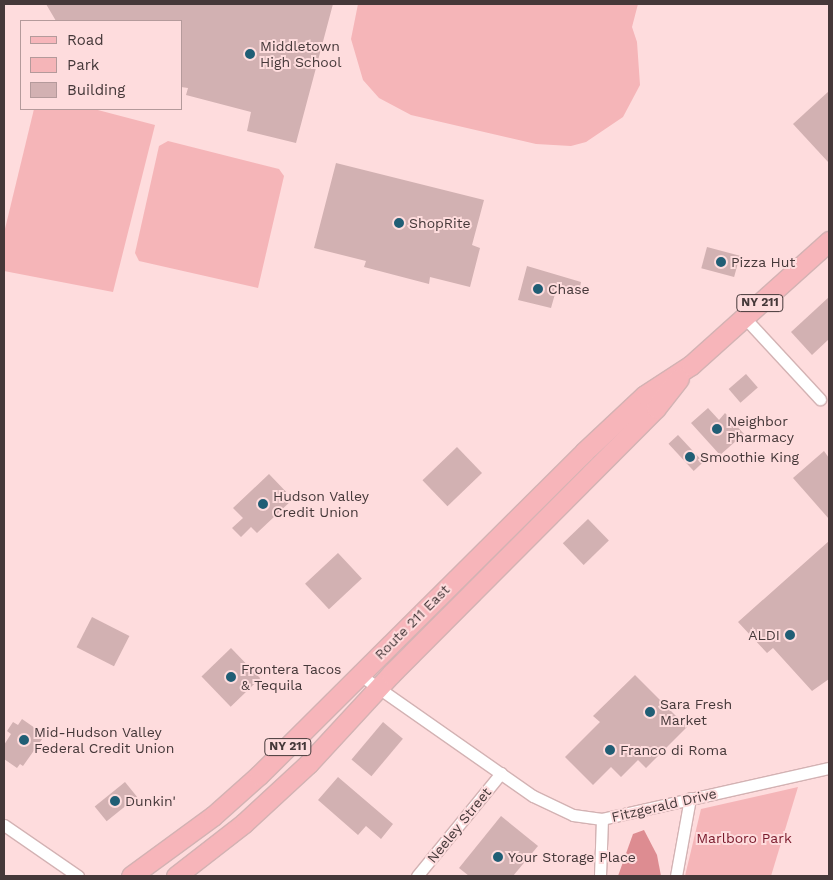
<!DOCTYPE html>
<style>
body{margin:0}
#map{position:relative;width:833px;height:880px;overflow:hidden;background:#fedcdd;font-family:"Work Sans",sans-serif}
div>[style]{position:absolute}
.green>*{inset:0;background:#f5b5b8}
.water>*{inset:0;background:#dd8c91}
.building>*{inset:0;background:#d2b1b2;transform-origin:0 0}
.roads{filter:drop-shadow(1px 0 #d3b2b3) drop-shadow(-1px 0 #d3b2b3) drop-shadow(0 1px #d3b2b3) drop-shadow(0 -1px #d3b2b3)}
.minor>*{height:11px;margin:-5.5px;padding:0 5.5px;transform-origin:5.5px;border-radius:5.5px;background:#fff}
.primary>*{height:19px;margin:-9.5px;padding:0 9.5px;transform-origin:9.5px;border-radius:9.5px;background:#f7b5ba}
.dots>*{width:14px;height:14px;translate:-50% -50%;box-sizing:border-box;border:2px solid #fedcdd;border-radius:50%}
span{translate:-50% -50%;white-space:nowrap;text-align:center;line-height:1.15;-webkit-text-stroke:4px #fedcdd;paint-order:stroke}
.shield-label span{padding:1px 4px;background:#fedcdd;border:1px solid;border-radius:4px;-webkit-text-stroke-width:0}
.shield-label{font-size:12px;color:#453839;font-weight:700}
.poi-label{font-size:14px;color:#453839}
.left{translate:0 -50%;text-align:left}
.right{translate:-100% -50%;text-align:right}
.street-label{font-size:14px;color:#453839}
.park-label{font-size:14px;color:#79192b}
.frame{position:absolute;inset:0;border:5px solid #453839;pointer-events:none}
.legend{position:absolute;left:20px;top:20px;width:162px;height:90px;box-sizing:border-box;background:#fedcdd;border:1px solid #b49a9b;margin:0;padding:6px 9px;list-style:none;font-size:15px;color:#453839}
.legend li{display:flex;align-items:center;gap:10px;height:25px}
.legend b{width:25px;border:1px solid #b49a9b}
</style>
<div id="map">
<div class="green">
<div style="clip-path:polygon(358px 4px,638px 4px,632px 27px,637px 42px,640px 85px,623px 117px,586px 142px,571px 146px,536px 144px,411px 115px,379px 98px,363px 80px,351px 39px)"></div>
<div style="clip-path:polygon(34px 109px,94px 109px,155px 125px,113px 292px,4px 271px,4px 233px)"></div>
<div style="clip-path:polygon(168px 141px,279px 169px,284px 176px,258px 288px,139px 261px,135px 253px,159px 146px)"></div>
<div style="clip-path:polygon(798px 787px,771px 876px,685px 876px,701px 809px)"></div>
</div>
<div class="water">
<div style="clip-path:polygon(644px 830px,657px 855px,661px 876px,618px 876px,633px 834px)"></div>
</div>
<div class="building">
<div style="clip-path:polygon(46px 4px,333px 4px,296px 143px,247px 131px,251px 112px,186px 95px,188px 88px,181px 87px,181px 21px,56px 21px)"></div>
<div style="clip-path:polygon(829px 91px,829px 163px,793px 124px)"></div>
<div style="clip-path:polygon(336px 163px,484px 200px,472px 245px,480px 248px,470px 287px,430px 277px,429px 284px,364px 267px,366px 261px,314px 248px)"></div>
<div style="left:707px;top:247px;width:34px;height:22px;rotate:15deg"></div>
<div style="clip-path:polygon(527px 266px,581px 282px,579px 292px,557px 287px,551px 308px,518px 300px)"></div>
<div style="clip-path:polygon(829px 297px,829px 339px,812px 355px,791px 332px)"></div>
<div style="left:746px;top:374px;width:18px;height:23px;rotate:49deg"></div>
<div style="clip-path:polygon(708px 408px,719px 420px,725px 413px,744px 434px,720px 455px,691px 423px)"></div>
<div style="left:678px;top:435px;width:37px;height:13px;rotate:47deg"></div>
<div style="left:457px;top:447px;width:36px;height:48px;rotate:46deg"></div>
<div style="clip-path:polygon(824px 451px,829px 458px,829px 519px,793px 478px)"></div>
<div style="clip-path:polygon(269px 474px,293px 499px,257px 533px,251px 527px,241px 537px,232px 528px,243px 518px,233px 508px)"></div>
<div style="left:588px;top:519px;width:30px;height:35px;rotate:46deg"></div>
<div style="clip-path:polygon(829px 541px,829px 679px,812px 691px,773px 648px,767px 653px,738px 622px)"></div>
<div style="left:338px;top:553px;width:35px;height:45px;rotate:47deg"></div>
<div style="left:92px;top:617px;width:42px;height:34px;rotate:27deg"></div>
<div style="left:231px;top:648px;width:42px;height:41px;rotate:46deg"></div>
<div style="clip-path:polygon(635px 675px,687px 727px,646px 768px,638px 760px,621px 777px,611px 767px,593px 785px,565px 757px,600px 722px,593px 716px)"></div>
<div style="clip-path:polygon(22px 719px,45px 735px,23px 766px,20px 764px,17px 768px,4px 759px,4px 745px,11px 734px,7px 731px,13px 722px,18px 725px)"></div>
<div style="left:383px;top:722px;width:26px;height:49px;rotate:40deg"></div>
<div style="clip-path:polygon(338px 777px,393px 824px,381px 839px,366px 826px,358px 835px,318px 800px)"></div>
<div style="left:125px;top:782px;width:19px;height:39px;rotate:51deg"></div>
<div style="clip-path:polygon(501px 816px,538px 846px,513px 876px,469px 876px,459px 868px)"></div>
</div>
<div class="roads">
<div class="minor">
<div style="left:744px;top:317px;width:112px;rotate:47.2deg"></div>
<div style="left:360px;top:675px;width:211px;rotate:35deg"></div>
<div style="left:533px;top:796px;width:44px;rotate:25.4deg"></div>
<div style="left:573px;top:815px;width:29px;rotate:8deg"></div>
<div style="left:602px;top:819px;width:233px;rotate:-12.7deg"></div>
<div style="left:4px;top:825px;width:90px;rotate:34.6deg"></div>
<div style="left:417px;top:876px;width:133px;rotate:-50.8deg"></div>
<div style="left:600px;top:876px;width:57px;rotate:-88deg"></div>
<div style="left:676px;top:876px;width:79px;rotate:-79.8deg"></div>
</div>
<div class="primary">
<div style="left:131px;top:876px;width:102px;rotate:-36.2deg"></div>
<div style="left:213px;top:816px;width:62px;rotate:-41.7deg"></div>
<div style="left:259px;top:775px;width:458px;rotate:-44.8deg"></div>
<div style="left:584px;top:452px;width:83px;rotate:-43.1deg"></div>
<div style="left:645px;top:395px;width:55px;rotate:-33.1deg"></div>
<div style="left:691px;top:365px;width:186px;rotate:-41.9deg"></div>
<div style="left:176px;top:876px;width:86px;rotate:-37.9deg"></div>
<div style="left:244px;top:823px;width:87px;rotate:-42.7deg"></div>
<div style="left:308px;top:764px;width:122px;rotate:-47.3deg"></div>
<div style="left:391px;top:674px;width:375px;rotate:-45.1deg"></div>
<div style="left:656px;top:408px;width:37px;rotate:-52deg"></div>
</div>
</div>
<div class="dots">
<div style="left:250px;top:54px;background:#205e75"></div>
<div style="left:399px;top:223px;background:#205e75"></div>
<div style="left:721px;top:262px;background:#205e75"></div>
<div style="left:538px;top:289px;background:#205e75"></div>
<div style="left:717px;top:429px;background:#205e75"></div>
<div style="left:690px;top:457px;background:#205e75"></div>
<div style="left:263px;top:504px;background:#205e75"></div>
<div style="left:790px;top:635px;background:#205e75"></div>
<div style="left:231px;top:677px;background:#205e75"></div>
<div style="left:650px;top:712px;background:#205e75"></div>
<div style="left:24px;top:740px;background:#205e75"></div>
<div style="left:610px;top:750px;background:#205e75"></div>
<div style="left:115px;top:801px;background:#205e75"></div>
<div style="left:498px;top:857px;background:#205e75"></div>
</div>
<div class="shield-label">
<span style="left:760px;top:303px">NY 211</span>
<span style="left:288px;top:747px">NY 211</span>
</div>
<div class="poi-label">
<span class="left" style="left:260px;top:54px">Middletown<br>High School</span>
<span class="left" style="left:409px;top:223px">ShopRite</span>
<span class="left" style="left:731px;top:262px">Pizza Hut</span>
<span class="left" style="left:548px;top:289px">Chase</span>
<span class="left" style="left:727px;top:429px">Neighbor<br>Pharmacy</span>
<span class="left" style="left:700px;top:457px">Smoothie King</span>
<span class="left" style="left:273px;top:504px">Hudson Valley<br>Credit Union</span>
<span class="right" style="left:780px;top:635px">ALDI</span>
<span class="left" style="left:241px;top:677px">Frontera Tacos<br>&amp; Tequila</span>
<span class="left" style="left:660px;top:712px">Sara Fresh<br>Market</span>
<span class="left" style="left:34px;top:740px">Mid-Hudson Valley<br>Federal Credit Union</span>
<span class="left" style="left:620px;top:750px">Franco di Roma</span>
<span class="left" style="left:125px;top:801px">Dunkin'</span>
<span class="left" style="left:508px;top:857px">Your Storage Place</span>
</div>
<div class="street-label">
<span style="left:412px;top:622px;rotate:-45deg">Route 211 East</span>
<span style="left:664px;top:805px;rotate:-13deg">Fitzgerald Drive</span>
<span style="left:459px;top:825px;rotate:-51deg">Neeley Street</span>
</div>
<div class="park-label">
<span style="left:744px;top:838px">Marlboro Park</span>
</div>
<div class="frame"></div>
<ul class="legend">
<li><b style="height:6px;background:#f7b5ba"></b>Road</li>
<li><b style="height:14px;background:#f5b5b8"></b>Park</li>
<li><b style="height:14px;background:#d2b1b2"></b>Building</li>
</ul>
</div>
